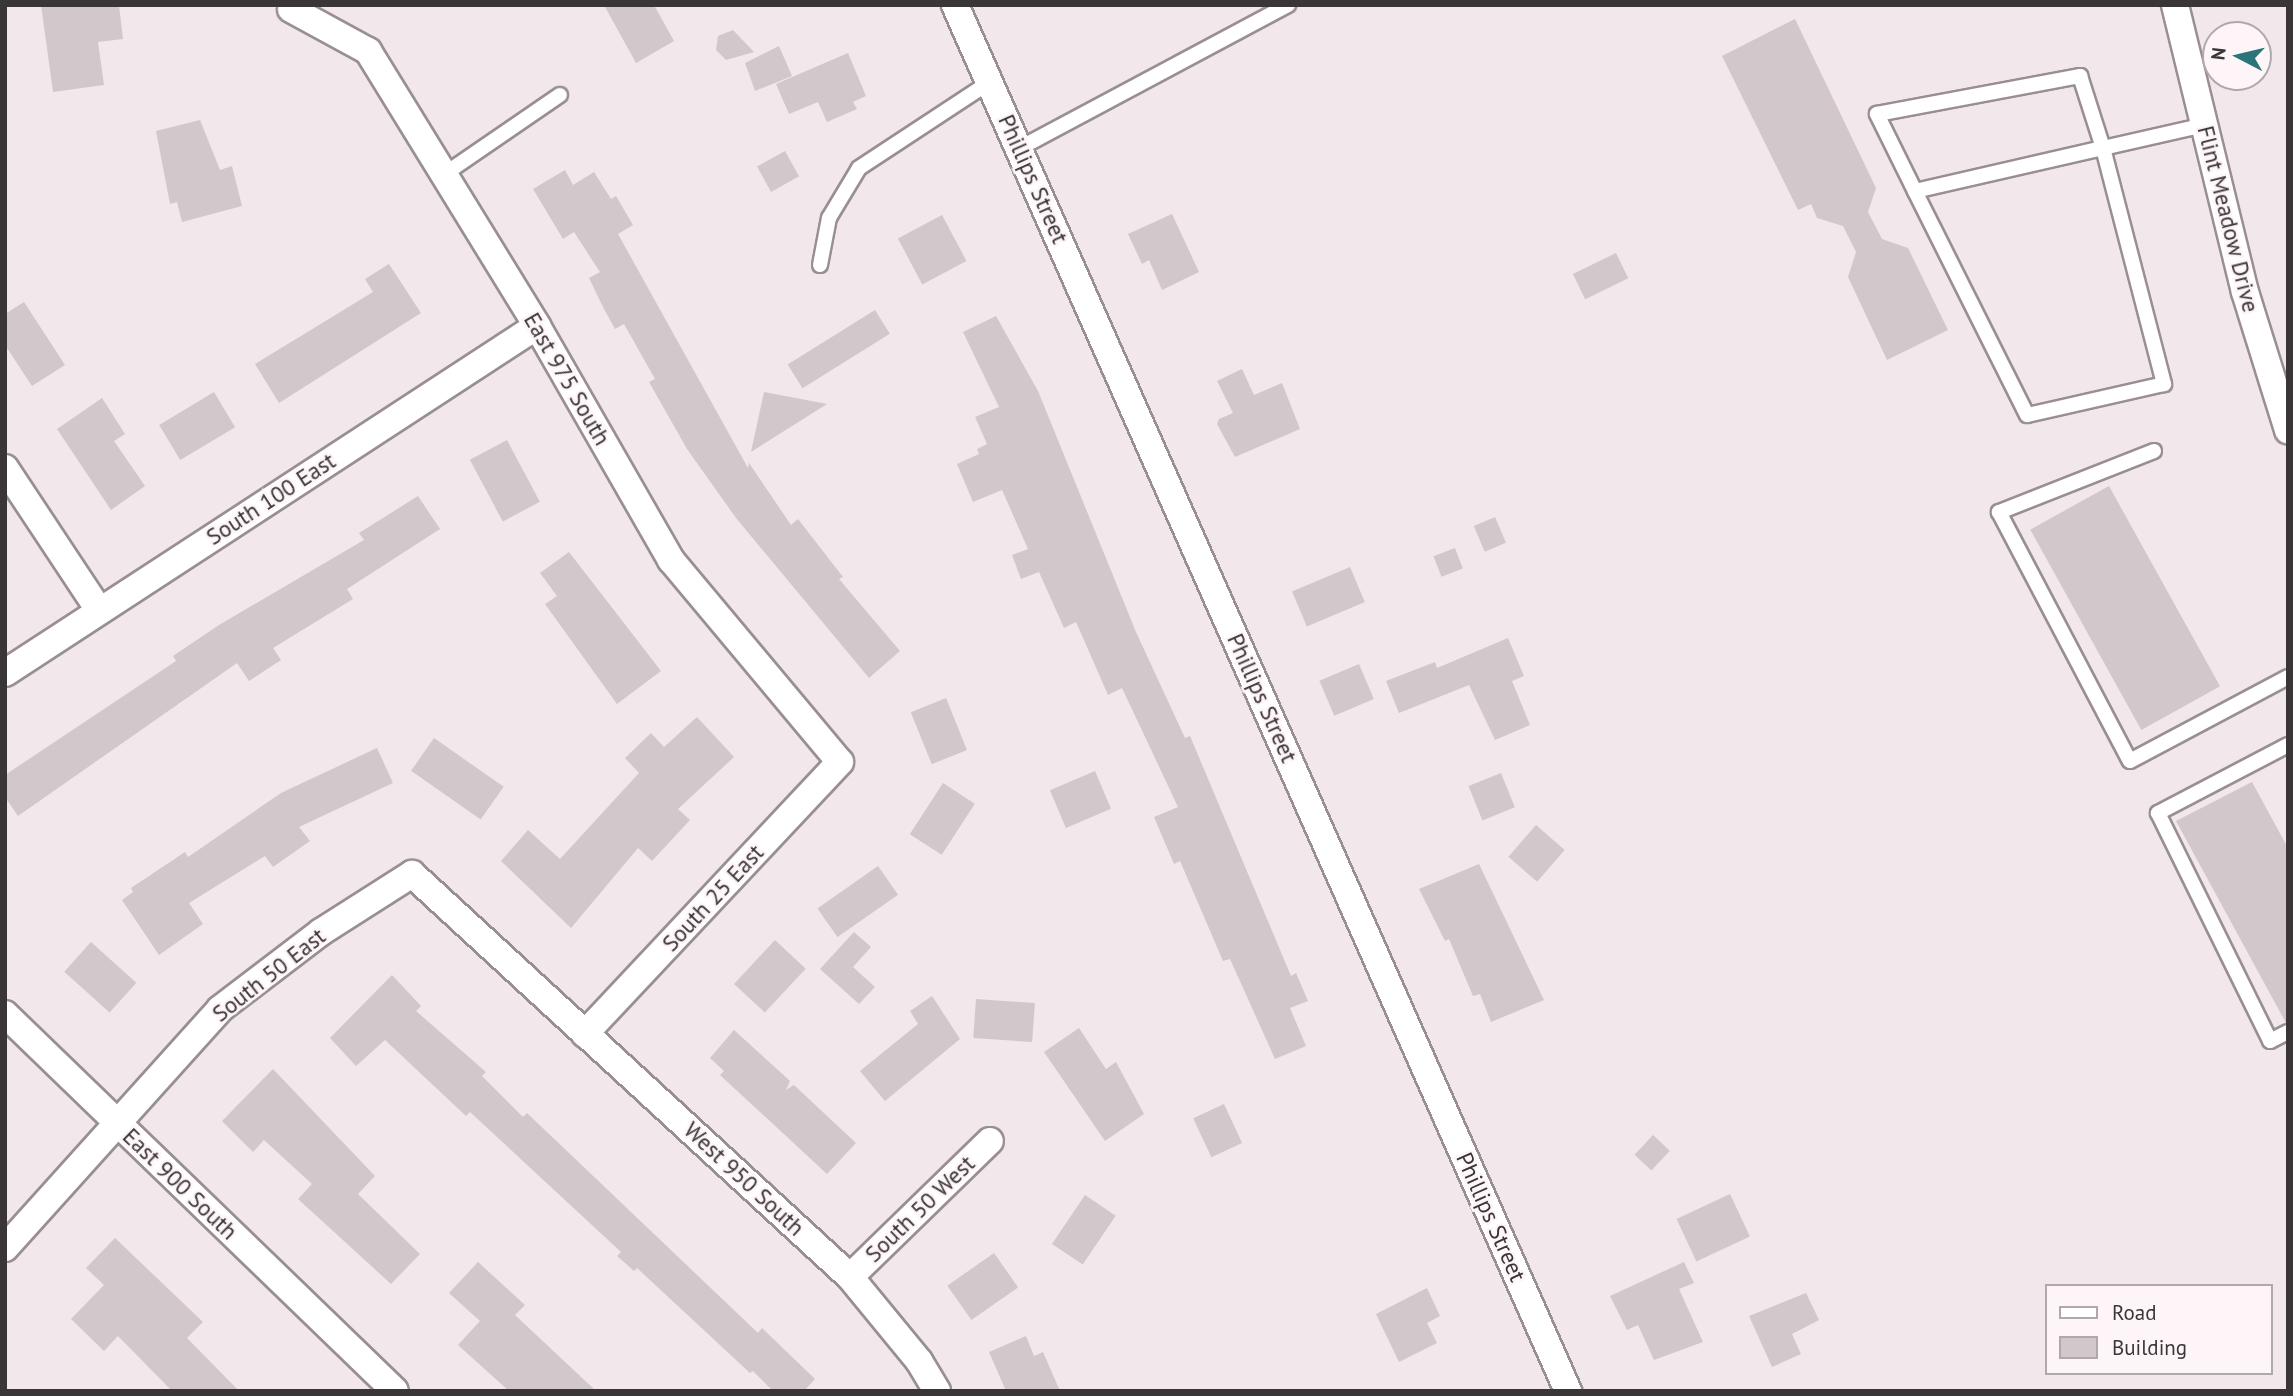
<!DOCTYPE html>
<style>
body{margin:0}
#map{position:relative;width:2293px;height:1396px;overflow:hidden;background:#f2e7eb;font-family:"PT Sans",sans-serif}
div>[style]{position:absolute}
.building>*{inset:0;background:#d2c7cb;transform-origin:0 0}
.roads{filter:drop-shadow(2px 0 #998f93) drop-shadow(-2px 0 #998f93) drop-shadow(0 2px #998f93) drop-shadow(0 -2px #998f93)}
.lane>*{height:14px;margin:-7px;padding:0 7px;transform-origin:7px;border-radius:7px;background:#fff}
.street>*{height:26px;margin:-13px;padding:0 13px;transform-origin:13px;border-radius:13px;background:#fff}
span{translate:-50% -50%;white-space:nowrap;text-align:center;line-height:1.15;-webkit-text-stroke:5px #fef5f8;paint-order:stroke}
.street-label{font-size:23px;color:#3a3638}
.frame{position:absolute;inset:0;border:7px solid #3a3638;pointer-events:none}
.legend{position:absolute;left:2045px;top:1284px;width:228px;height:91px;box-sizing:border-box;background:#fef5f8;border:2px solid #b0a9ab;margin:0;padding:9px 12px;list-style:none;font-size:21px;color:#3a3638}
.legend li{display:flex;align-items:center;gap:14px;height:35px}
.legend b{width:35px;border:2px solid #b0a9ab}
.north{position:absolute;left:2202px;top:21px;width:70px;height:70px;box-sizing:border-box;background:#fef5f8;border:2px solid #b0a9ab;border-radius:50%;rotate:277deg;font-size:19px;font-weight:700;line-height:28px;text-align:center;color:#3a3638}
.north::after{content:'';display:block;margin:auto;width:24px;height:32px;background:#2b757a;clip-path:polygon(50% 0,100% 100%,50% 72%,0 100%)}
</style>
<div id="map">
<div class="building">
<div style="clip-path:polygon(41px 5px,119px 5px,123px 39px,98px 42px,104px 85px,53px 92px)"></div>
<div style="clip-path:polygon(604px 5px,654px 5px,674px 41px,636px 63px)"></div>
<div style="clip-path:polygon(1795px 19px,1876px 188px,1868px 212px,1882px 239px,1908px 248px,1948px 330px,1887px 360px,1848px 277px,1856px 252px,1843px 226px,1817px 218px,1811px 204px,1798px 210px,1722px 56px)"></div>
<div style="clip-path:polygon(733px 30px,754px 52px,726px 60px,716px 50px,718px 36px)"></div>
<div style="clip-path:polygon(779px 46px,792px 76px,755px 91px,745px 63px)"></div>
<div style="clip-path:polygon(848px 53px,866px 96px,853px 102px,857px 109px,827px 122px,818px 102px,789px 114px,776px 84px)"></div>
<div style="clip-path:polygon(200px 120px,220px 170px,232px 166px,242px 206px,182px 222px,177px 202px,170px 204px,156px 131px)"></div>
<div style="left:785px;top:151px;width:29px;height:32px;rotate:61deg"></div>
<div style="clip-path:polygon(565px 170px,573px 185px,594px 172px,611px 199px,616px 196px,633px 225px,618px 234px,748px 468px,749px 463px,791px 525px,798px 519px,843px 577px,839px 579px,900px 651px,869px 678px,736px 518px,687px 449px,649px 382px,655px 379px,624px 324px,615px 329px,603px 307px,589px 278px,600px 272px,574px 232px,563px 239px,533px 189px)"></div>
<div style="clip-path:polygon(1172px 214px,1199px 272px,1162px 290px,1149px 260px,1142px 264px,1128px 234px)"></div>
<div style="left:942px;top:215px;width:52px;height:50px;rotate:62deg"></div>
<div style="left:1616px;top:253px;width:28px;height:48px;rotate:64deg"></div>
<div style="clip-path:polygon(389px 264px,421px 313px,279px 403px,255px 364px,373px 292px,365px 279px)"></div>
<div style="clip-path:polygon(24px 302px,65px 365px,32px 386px,5px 345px,5px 314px)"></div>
<div style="left:875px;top:310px;width:28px;height:103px;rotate:58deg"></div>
<div style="clip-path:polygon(996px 316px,1038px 391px,1136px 632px,1185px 738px,1190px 736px,1291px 976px,1296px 973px,1308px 1001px,1290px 1008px,1306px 1046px,1275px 1059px,1230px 959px,1223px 961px,1180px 861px,1174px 864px,1154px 817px,1178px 807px,1122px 688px,1108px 695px,1076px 622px,1064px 628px,1039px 572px,1021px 579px,1012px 555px,1028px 549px,1002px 490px,973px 502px,957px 464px,979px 454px,977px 449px,987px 444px,975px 417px,999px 407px,963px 332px)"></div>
<div style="clip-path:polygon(1242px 369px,1254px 395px,1282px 383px,1300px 429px,1235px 457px,1217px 424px,1219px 419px,1233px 413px,1217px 381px)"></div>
<div style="left:214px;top:392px;width:41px;height:64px;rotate:59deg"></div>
<div style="clip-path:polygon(764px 392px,827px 404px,751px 452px)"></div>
<div style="clip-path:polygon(102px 398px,125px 434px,114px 441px,145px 486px,111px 510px,57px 429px)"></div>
<div style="left:507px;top:440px;width:70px;height:42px;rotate:62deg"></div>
<div style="left:2109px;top:486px;width:229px;height:90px;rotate:61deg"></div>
<div style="clip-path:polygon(418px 496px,440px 529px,347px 589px,353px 599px,273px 648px,281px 660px,249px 681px,237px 663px,18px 816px,5px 797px,5px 775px,176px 661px,173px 656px,219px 625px,364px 540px,359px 533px)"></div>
<div style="left:1495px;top:517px;width:28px;height:23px;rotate:67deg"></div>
<div style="left:1455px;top:548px;width:22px;height:23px;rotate:69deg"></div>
<div style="clip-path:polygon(569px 552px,661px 671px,617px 704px,545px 604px,557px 596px,540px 573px)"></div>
<div style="left:1350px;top:567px;width:38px;height:63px;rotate:67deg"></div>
<div style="clip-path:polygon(1508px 638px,1524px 676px,1512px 681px,1530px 725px,1495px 740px,1469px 685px,1399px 713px,1386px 681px,1435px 662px,1437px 668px)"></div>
<div style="left:1359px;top:664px;width:38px;height:43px;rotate:67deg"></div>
<div style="left:946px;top:698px;width:56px;height:38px;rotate:68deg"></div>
<div style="clip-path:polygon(697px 717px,734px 757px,678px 809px,690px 820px,652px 861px,638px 848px,571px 928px,501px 861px,528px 830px,560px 859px,639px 773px,625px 758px,651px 733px,664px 747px)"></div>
<div style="left:434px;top:738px;width:85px;height:40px;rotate:35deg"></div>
<div style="clip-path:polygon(377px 748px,393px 783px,299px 827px,310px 841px,273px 867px,265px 856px,189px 903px,203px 924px,159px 955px,122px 900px,133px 892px,131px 888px,185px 852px,188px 857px,281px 793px)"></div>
<div style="left:1095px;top:771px;width:41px;height:49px;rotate:67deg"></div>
<div style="left:1501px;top:773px;width:37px;height:35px;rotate:68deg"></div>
<div style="clip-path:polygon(2252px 782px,2288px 848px,2286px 1023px,2176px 821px)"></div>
<div style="left:943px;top:783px;width:38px;height:61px;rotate:33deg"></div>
<div style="left:1536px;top:825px;width:38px;height:42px;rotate:41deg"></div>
<div style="clip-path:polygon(1479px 864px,1544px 1000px,1491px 1022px,1480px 994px,1473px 996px,1449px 939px,1445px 941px,1419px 889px)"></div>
<div style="left:878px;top:866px;width:35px;height:74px;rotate:55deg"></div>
<div style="clip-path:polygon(854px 932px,871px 947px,853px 967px,875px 987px,859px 1004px,820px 969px)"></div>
<div style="left:775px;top:940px;width:42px;height:60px;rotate:43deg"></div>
<div style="left:91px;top:942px;width:61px;height:40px;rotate:42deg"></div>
<div style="clip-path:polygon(392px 975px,421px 1006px,416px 1011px,486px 1072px,482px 1076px,523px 1117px,527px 1113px,758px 1333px,762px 1328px,815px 1379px,804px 1391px,773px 1391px,753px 1371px,750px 1373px,637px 1268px,634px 1271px,617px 1256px,621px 1252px,470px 1112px,466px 1116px,385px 1040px,356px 1066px,330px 1038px)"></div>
<div style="clip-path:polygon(932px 996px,960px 1039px,885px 1101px,860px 1071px,918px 1024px,910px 1011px)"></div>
<div style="left:976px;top:999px;width:59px;height:39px;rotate:4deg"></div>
<div style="clip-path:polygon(1079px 1028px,1106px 1069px,1116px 1062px,1144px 1114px,1105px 1141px,1044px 1052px)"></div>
<div style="clip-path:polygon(734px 1030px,790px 1081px,786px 1090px,794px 1085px,856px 1143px,827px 1174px,720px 1075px,724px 1071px,710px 1058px)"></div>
<div style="clip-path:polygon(273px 1069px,375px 1176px,358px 1194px,420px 1254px,391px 1284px,298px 1199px,312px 1184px,264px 1140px,253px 1152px,222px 1121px)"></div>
<div style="left:1224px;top:1104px;width:43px;height:34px;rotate:65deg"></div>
<div style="left:1653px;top:1135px;width:23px;height:27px;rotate:43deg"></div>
<div style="left:1730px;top:1194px;width:47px;height:59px;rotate:65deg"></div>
<div style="left:1085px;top:1195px;width:37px;height:59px;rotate:34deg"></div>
<div style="clip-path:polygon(115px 1238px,203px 1322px,187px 1338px,239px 1391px,172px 1391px,118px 1336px,104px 1351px,71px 1319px,104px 1285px,86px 1268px)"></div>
<div style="left:994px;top:1253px;width:42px;height:57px;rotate:55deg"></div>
<div style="clip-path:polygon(478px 1262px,525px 1305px,515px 1315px,596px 1391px,509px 1391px,458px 1345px,480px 1321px,449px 1293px)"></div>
<div style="clip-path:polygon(1684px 1262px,1694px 1283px,1679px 1289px,1703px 1342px,1654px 1360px,1638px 1325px,1627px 1330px,1610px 1296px)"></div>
<div style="clip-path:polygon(1427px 1288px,1440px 1316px,1427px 1323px,1437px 1343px,1399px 1362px,1376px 1314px)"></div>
<div style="clip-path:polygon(1806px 1293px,1819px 1320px,1792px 1334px,1801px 1354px,1772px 1367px,1749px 1316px)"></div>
<div style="clip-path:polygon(1026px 1336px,1034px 1356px,1043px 1352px,1060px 1391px,1006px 1391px,989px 1352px)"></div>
</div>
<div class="roads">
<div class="lane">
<div style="left:1020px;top:148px;width:304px;rotate:-28.1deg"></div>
<div style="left:446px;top:173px;width:138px;rotate:-34.4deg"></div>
<div style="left:1915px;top:191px;width:86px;rotate:-116.3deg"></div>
<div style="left:1877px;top:114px;width:207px;rotate:-10.6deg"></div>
<div style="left:2080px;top:76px;width:76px;rotate:72.3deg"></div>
<div style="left:2103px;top:148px;width:244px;rotate:75.5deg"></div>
<div style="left:2164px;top:384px;width:140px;rotate:167.2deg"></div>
<div style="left:2027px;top:415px;width:250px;rotate:-116.6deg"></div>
<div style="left:1915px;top:191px;width:193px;rotate:-12.9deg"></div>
<div style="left:2103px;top:148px;width:104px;rotate:-12.8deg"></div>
<div style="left:820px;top:265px;width:48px;rotate:-79.2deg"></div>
<div style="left:829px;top:218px;width:58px;rotate:-59deg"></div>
<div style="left:859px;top:168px;width:157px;rotate:-33.3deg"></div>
<div style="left:2154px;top:451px;width:167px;rotate:158.5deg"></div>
<div style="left:1999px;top:512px;width:281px;rotate:62.3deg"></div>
<div style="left:2130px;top:761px;width:179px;rotate:-28deg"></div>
<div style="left:2288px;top:745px;width:147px;rotate:152.4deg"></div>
<div style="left:2158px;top:813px;width:254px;rotate:63.8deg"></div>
<div style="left:2270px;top:1041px;width:20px;rotate:-27deg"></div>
</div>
<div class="street">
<div style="left:955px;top:5px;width:1516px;rotate:66.14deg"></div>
<div style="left:2175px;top:5px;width:295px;rotate:76.3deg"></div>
<div style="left:2245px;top:292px;width:145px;rotate:72.7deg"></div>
<div style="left:291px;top:9px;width:88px;rotate:28.6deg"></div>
<div style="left:368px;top:51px;width:323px;rotate:58.4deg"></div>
<div style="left:537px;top:326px;width:270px;rotate:60.2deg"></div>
<div style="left:671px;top:560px;width:263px;rotate:50.1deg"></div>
<div style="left:840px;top:762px;width:373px;rotate:133.2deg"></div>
<div style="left:5px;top:468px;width:170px;rotate:56.5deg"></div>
<div style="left:5px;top:673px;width:635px;rotate:-33.11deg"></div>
<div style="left:5px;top:1014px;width:542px;rotate:44.03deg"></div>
<div style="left:5px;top:1248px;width:321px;rotate:-48deg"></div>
<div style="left:220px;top:1009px;width:127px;rotate:-37.3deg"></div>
<div style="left:321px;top:932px;width:108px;rotate:-32.5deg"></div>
<div style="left:412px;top:874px;width:595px;rotate:42.62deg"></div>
<div style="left:850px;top:1277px;width:109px;rotate:50.6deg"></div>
<div style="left:919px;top:1361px;width:35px;rotate:59deg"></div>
<div style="left:850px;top:1277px;width:195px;rotate:-44.2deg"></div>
</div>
</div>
<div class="street-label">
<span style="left:1033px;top:179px;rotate:66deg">Phillips Street</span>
<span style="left:2228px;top:219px;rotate:76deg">Flint Meadow Drive</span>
<span style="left:567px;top:379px;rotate:60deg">East 975 South</span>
<span style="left:271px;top:499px;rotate:-33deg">South 100 East</span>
<span style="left:1262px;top:698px;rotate:66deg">Phillips Street</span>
<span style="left:713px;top:898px;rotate:-47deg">South 25 East</span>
<span style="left:269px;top:975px;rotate:-38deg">South 50 East</span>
<span style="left:744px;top:1179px;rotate:43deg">West 950 South</span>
<span style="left:180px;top:1184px;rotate:44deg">East 900 South</span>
<span style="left:920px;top:1209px;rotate:-44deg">South 50 West</span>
<span style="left:1491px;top:1217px;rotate:66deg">Phillips Street</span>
</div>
<div class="frame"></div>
<ul class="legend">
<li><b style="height:9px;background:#fff"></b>Road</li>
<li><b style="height:19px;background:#d2c7cb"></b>Building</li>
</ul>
<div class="north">N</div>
</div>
